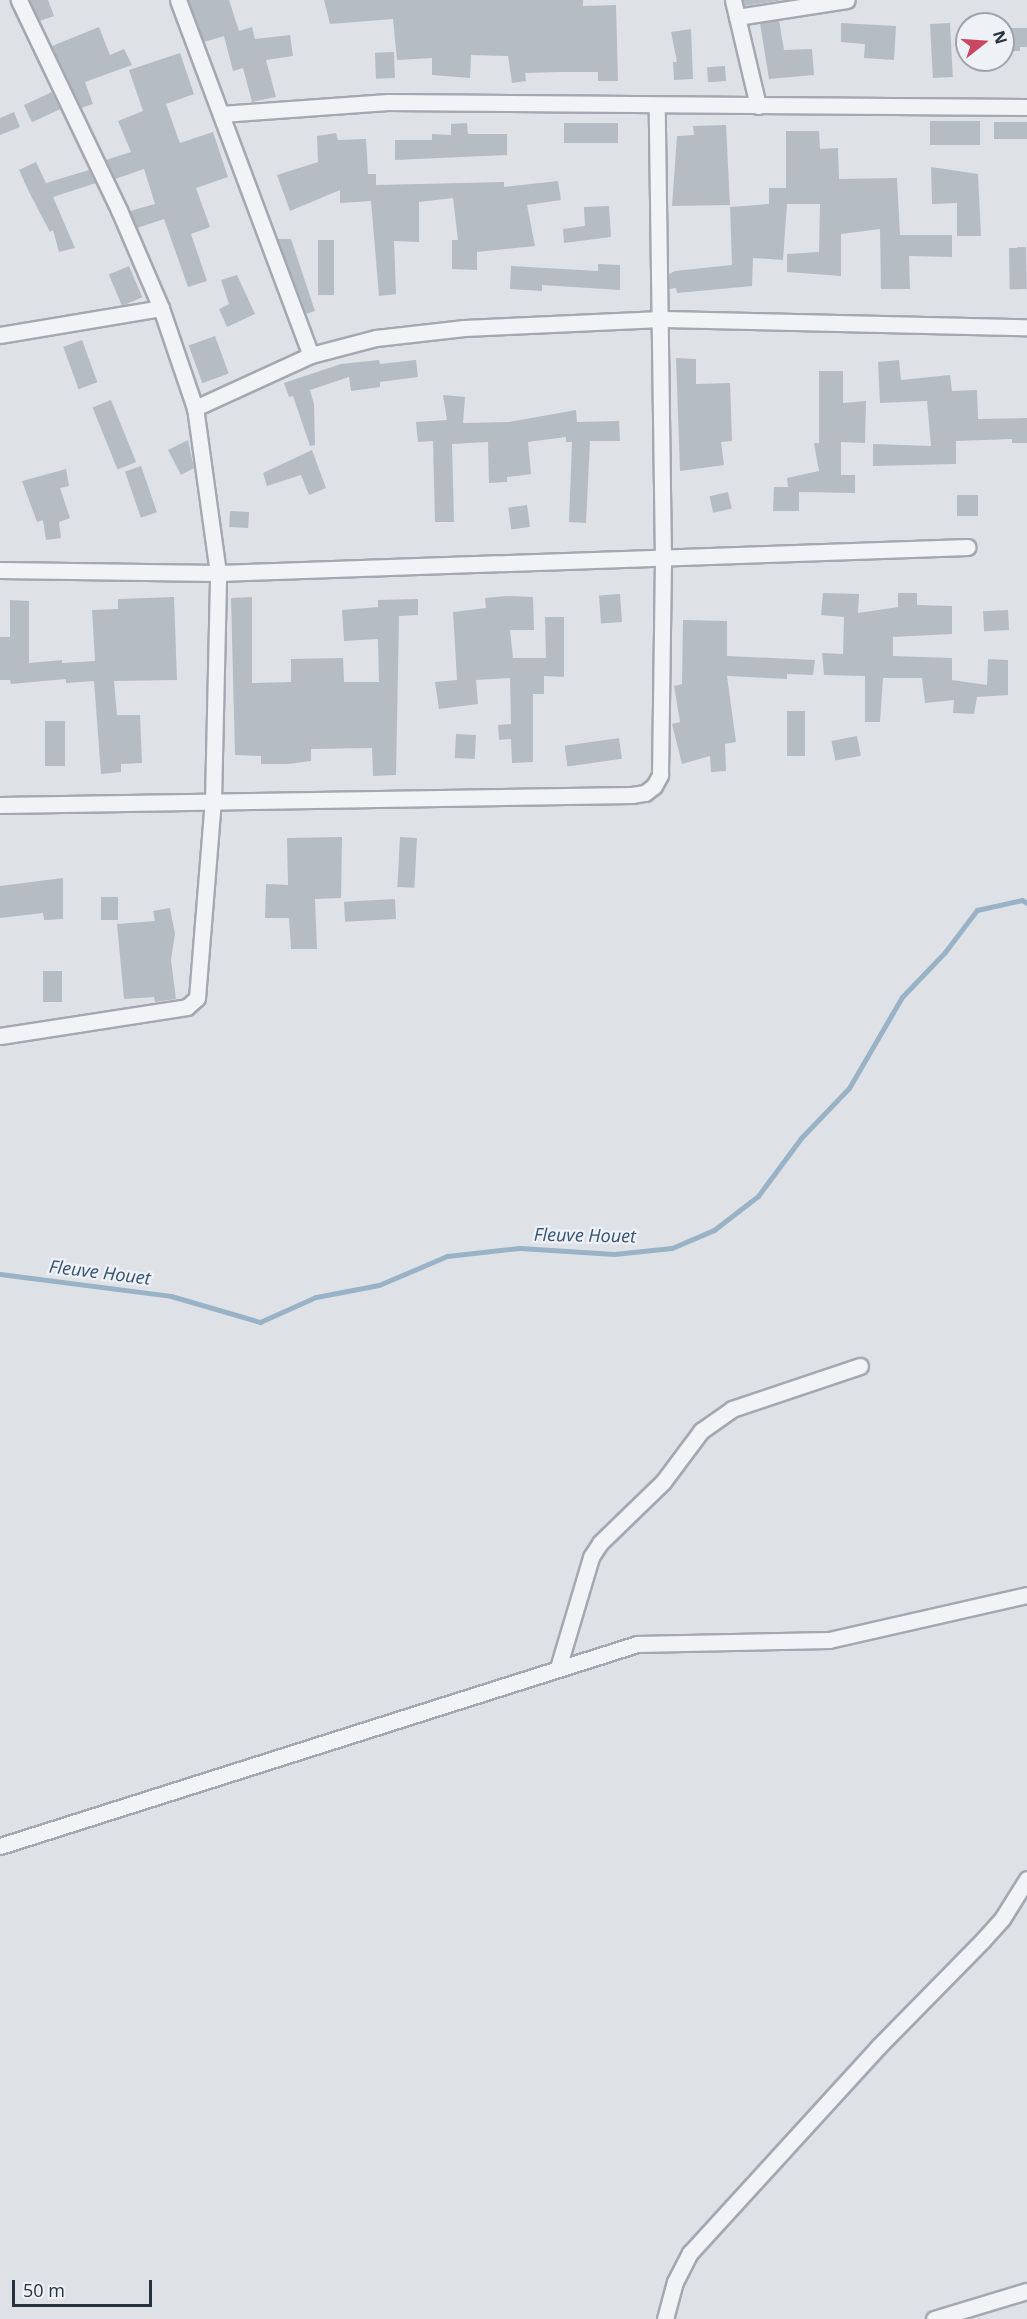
<!DOCTYPE html>
<style>
body{margin:0}
#map{position:relative;width:1027px;height:2319px;overflow:hidden;background:#dee2e7;font-family:"Open Sans",sans-serif}
div>[style]{position:absolute}
.stream>*{height:5px;margin:-2.5px;padding:0 2.5px;transform-origin:2.5px;border-radius:2.5px;background:#9ab2c6}
.building>*{inset:0;background:#b6bcc4;transform-origin:0 0}
.roads{filter:drop-shadow(2px 0 #a4a9b1) drop-shadow(-2px 0 #a4a9b1) drop-shadow(0 2px #a4a9b1) drop-shadow(0 -2px #a4a9b1)}
.minor>*{height:15px;margin:-7.5px;padding:0 7.5px;transform-origin:7.5px;border-radius:7.5px;background:#f1f3f6}
span{translate:-50% -50%;white-space:nowrap;text-align:center;line-height:1.15;-webkit-text-stroke:4.5px #eef1f5;paint-order:stroke}
.water-label{font-size:18px;color:#345170;font-style:italic}
.north{position:absolute;left:955px;top:12px;width:60px;height:60px;box-sizing:border-box;background:#eef1f5;border:2px solid #9fa4ac;border-radius:50%;rotate:73deg;font-size:16px;font-weight:700;line-height:24px;text-align:center;color:#28313e}
.north::after{content:'';display:block;margin:auto;width:21px;height:27px;background:#c94761;clip-path:polygon(50% 0,100% 100%,50% 72%,0 100%)}
.scale{position:absolute;left:12px;top:2280px;width:140px;height:27px;box-sizing:border-box;border:3px solid #28313e;border-top:0;padding-left:8px;font-size:18px;line-height:21px;white-space:nowrap;color:#28313e;-webkit-text-stroke:4px #eef1f5;paint-order:stroke}
</style>
<div id="map">
<div class="stream">
<div style="left:0;top:1274px;width:172px;rotate:7.3deg"></div>
<div style="left:171px;top:1296px;width:93px;rotate:16.3deg"></div>
<div style="left:260px;top:1322px;width:61px;rotate:-24.1deg"></div>
<div style="left:316px;top:1297px;width:64px;rotate:-10.8deg"></div>
<div style="left:379px;top:1285px;width:74px;rotate:-23.1deg"></div>
<div style="left:447px;top:1256px;width:73px;rotate:-6.3deg"></div>
<div style="left:520px;top:1248px;width:94px;rotate:3.7deg"></div>
<div style="left:614px;top:1254px;width:58px;rotate:-5.9deg"></div>
<div style="left:672px;top:1248px;width:46px;rotate:-23.2deg"></div>
<div style="left:714px;top:1230px;width:56px;rotate:-37.7deg"></div>
<div style="left:758px;top:1196px;width:72px;rotate:-53.4deg"></div>
<div style="left:801px;top:1138px;width:69px;rotate:-46.2deg"></div>
<div style="left:849px;top:1088px;width:105px;rotate:-59.8deg"></div>
<div style="left:902px;top:997px;width:62px;rotate:-46.3deg"></div>
<div style="left:945px;top:952px;width:53px;rotate:-52.7deg"></div>
<div style="left:977px;top:910px;width:46px;rotate:-12.5deg"></div>
<div style="left:1022px;top:900px;width:6px;rotate:31deg"></div>
</div>
<div class="building">
<div style="clip-path:polygon(30px 0,48px 0,54px 16px,40px 21px)"></div>
<div style="clip-path:polygon(188px 0,229px 0,239px 31px,252px 27px,255px 39px,290px 35px,293px 56px,266px 60px,276px 97px,252px 102px,243px 68px,233px 71px,224px 36px,204px 42px)"></div>
<div style="clip-path:polygon(324px 0,583px 0,583px 6px,616px 5px,618px 81px,598px 81px,598px 72px,561px 72px,525px 73px,526px 81px,512px 83px,508px 56px,471px 55px,470px 78px,432px 75px,432px 58px,397px 60px,393px 19px,330px 24px)"></div>
<div style="clip-path:polygon(743px 0,783px 0,744px 6px)"></div>
<div style="clip-path:polygon(779px 20px,784px 50px,812px 49px,814px 75px,769px 79px,760px 23px)"></div>
<div style="clip-path:polygon(841px 23px,896px 26px,894px 60px,864px 58px,865px 44px,841px 42px)"></div>
<div style="left:950px;top:23px;width:54px;height:20px;rotate:87deg"></div>
<div style="clip-path:polygon(99px 27px,110px 55px,124px 49px,132px 65px,85px 82px,93px 104px,81px 108px,52px 46px)"></div>
<div style="clip-path:polygon(1003px 28px,1027px 28px,1027px 47px,1020px 47px,1020px 51px,1003px 51px)"></div>
<div style="clip-path:polygon(691px 29px,693px 79px,674px 80px,673px 62px,677px 62px,671px 32px)"></div>
<div style="left:394px;top:52px;width:26px;height:19px;rotate:88deg"></div>
<div style="clip-path:polygon(180px 53px,194px 94px,166px 104px,178px 138px,180px 143px,213px 132px,228px 177px,196px 188px,210px 227px,191px 234px,207px 281px,188px 287px,164px 219px,137px 228px,130px 211px,155px 204px,144px 169px,115px 179px,106px 160px,131px 152px,118px 121px,143px 111px,129px 70px)"></div>
<div style="left:725px;top:66px;width:15px;height:18px;rotate:86deg"></div>
<div style="left:52px;top:92px;width:19px;height:31px;rotate:65deg"></div>
<div style="clip-path:polygon(14px 112px,20px 127px,0 135px,0 118px)"></div>
<div style="left:930px;top:121px;width:50px;height:24px"></div>
<div style="left:994px;top:122px;width:33px;height:17px"></div>
<div style="clip-path:polygon(467px 123px,468px 134px,507px 134px,507px 155px,395px 160px,395px 140px,432px 140px,432px 134px,451px 135px,451px 124px)"></div>
<div style="left:618px;top:123px;width:20px;height:54px;rotate:90deg"></div>
<div style="clip-path:polygon(726px 125px,730px 205px,672px 206px,677px 136px,694px 135px,693px 126px)"></div>
<div style="clip-path:polygon(786px 131px,819px 131px,820px 149px,838px 148px,839px 179px,897px 178px,900px 235px,952px 235px,952px 257px,909px 256px,910px 289px,881px 289px,880px 229px,841px 234px,841px 276px,787px 272px,787px 254px,819px 252px,820px 204px,787px 204px,783px 260px,753px 258px,752px 286px,677px 293px,676px 288px,669px 289px,669px 274px,675px 271px,732px 265px,730px 207px,769px 204px,769px 188px,786px 188px)"></div>
<div style="clip-path:polygon(336px 133px,338px 140px,366px 139px,368px 174px,376px 174px,376px 185px,504px 182px,504px 187px,558px 181px,561px 200px,527px 205px,535px 246px,477px 252px,477px 270px,452px 269px,452px 240px,458px 240px,453px 198px,419px 202px,419px 242px,394px 241px,396px 294px,379px 296px,371px 201px,340px 203px,340px 190px,290px 211px,277px 175px,318px 162px,317px 136px)"></div>
<div style="clip-path:polygon(36px 162px,46px 183px,89px 170px,96px 183px,53px 197px,75px 248px,59px 252px,53px 230px,50px 232px,29px 192px,19px 170px)"></div>
<div style="clip-path:polygon(931px 167px,978px 174px,981px 236px,957px 236px,957px 203px,932px 204px)"></div>
<div style="clip-path:polygon(609px 206px,611px 237px,564px 243px,563px 229px,585px 226px,584px 207px)"></div>
<div style="clip-path:polygon(278px 239px,291px 239px,315px 311px,306px 314px)"></div>
<div style="left:318px;top:240px;width:16px;height:55px"></div>
<div style="left:1026px;top:247px;width:42px;height:17px;rotate:89deg"></div>
<div style="clip-path:polygon(598px 264px,620px 265px,620px 290px,542px 285px,542px 291px,510px 289px,511px 266px,598px 271px)"></div>
<div style="left:129px;top:266px;width:34px;height:22px;rotate:67deg"></div>
<div style="clip-path:polygon(237px 275px,255px 314px,227px 327px,219px 309px,229px 304px,221px 280px)"></div>
<div style="left:215px;top:336px;width:40px;height:28px;rotate:70deg"></div>
<div style="left:82px;top:340px;width:45px;height:20px;rotate:70deg"></div>
<div style="clip-path:polygon(676px 358px,696px 359px,696px 384px,730px 383px,732px 441px,721px 442px,724px 465px,680px 471px)"></div>
<div style="clip-path:polygon(379px 360px,380px 364px,416px 360px,418px 377px,380px 382px,380px 387px,351px 391px,349px 377px,310px 390px,314px 404px,315px 445px,310px 446px,293px 396px,289px 397px,284px 383px,341px 364px)"></div>
<div style="clip-path:polygon(899px 360px,901px 380px,950px 375px,952px 391px,977px 390px,978px 419px,1027px 418px,1027px 443px,1012px 443px,1012px 439px,956px 441px,956px 464px,873px 466px,873px 444px,931px 446px,927px 401px,880px 403px,878px 362px)"></div>
<div style="clip-path:polygon(819px 371px,843px 371px,843px 403px,866px 401px,865px 443px,841px 442px,841px 475px,855px 475px,855px 493px,799px 492px,799px 511px,773px 511px,774px 487px,788px 487px,787px 478px,819px 471px,814px 443px,819px 443px)"></div>
<div style="clip-path:polygon(443px 395px,465px 397px,463px 423px,509px 422px,576px 410px,577px 422px,619px 421px,620px 441px,590px 441px,586px 523px,569px 522px,572px 442px,566px 442px,566px 437px,528px 442px,531px 474px,507px 477px,507px 482px,489px 483px,488px 442px,452px 444px,454px 522px,435px 522px,433px 441px,418px 442px,416px 422px,447px 420px)"></div>
<div style="left:111px;top:400px;width:67px;height:20px;rotate:68deg"></div>
<div style="clip-path:polygon(188px 440px,194px 468px,181px 475px,168px 450px)"></div>
<div style="clip-path:polygon(312px 450px,326px 488px,309px 495px,301px 475px,267px 486px,263px 473px)"></div>
<div style="left:141px;top:466px;width:49px;height:17px;rotate:71deg"></div>
<div style="clip-path:polygon(66px 469px,69px 486px,60px 488px,70px 518px,59px 522px,61px 538px,46px 540px,43px 520px,37px 522px,22px 481px)"></div>
<div style="left:728px;top:492px;width:17px;height:19px;rotate:77deg"></div>
<div style="left:957px;top:495px;width:21px;height:21px"></div>
<div style="left:527px;top:505px;width:22px;height:19px;rotate:82deg"></div>
<div style="left:230px;top:511px;width:19px;height:16px;rotate:3deg"></div>
<div style="clip-path:polygon(823px 593px,859px 594px,858px 613px,898px 607px,898px 593px,917px 593px,917px 605px,952px 606px,952px 634px,893px 637px,893px 656px,952px 658px,952px 680px,987px 685px,988px 659px,1008px 660px,1008px 695px,977px 697px,974px 714px,953px 713px,954px 700px,925px 703px,922px 678px,883px 678px,880px 722px,865px 722px,865px 676px,824px 675px,822px 653px,843px 654px,844px 617px,821px 615px)"></div>
<div style="left:620px;top:594px;width:28px;height:21px;rotate:86deg"></div>
<div style="clip-path:polygon(506px 596px,533px 597px,534px 630px,510px 630px,513px 658px,546px 658px,545px 617px,564px 617px,564px 677px,544px 676px,544px 694px,533px 694px,533px 762px,512px 763px,511px 739px,499px 740px,498px 725px,511px 724px,510px 678px,476px 680px,478px 704px,439px 709px,435px 682px,457px 680px,453px 612px,486px 608px,485px 598px)"></div>
<div style="clip-path:polygon(174px 597px,177px 680px,114px 681px,117px 715px,140px 715px,142px 763px,121px 764px,121px 772px,101px 774px,94px 681px,66px 683px,66px 679px,11px 684px,10px 680px,0 680px,0 637px,10px 637px,10px 600px,29px 601px,29px 663px,62px 660px,62px 663px,95px 661px,92px 610px,118px 609px,118px 599px)"></div>
<div style="clip-path:polygon(252px 597px,252px 683px,291px 682px,291px 659px,343px 658px,344px 682px,379px 682px,378px 639px,344px 641px,342px 610px,378px 607px,378px 600px,418px 599px,418px 615px,399px 616px,396px 775px,373px 776px,372px 748px,311px 749px,311px 761px,288px 764px,261px 764px,261px 756px,235px 755px,231px 598px)"></div>
<div style="left:1008px;top:610px;width:20px;height:25px;rotate:87deg"></div>
<div style="clip-path:polygon(683px 620px,727px 621px,727px 656px,815px 660px,813px 675px,787px 674px,787px 679px,727px 676px,736px 742px,725px 744px,726px 771px,711px 772px,710px 756px,682px 764px,672px 724px,680px 722px,674px 686px,682px 684px)"></div>
<div style="left:787px;top:711px;width:18px;height:45px"></div>
<div style="left:45px;top:721px;width:20px;height:45px"></div>
<div style="left:456px;top:734px;width:20px;height:24px;rotate:3deg"></div>
<div style="left:857px;top:736px;width:20px;height:26px;rotate:79deg"></div>
<div style="left:619px;top:738px;width:21px;height:55px;rotate:82deg"></div>
<div style="clip-path:polygon(342px 837px,341px 898px,315px 899px,317px 949px,291px 949px,289px 918px,265px 918px,266px 884px,288px 885px,287px 838px)"></div>
<div style="left:400px;top:837px;width:17px;height:50px;rotate:3deg"></div>
<div style="clip-path:polygon(63px 878px,63px 919px,44px 920px,43px 913px,0 918px,0 886px)"></div>
<div style="left:101px;top:897px;width:17px;height:23px"></div>
<div style="left:395px;top:899px;width:20px;height:51px;rotate:87deg"></div>
<div style="clip-path:polygon(170px 908px,175px 934px,171px 960px,176px 999px,155px 1002px,154px 997px,124px 999px,117px 924px,155px 921px,153px 911px)"></div>
<div style="left:43px;top:971px;width:19px;height:31px"></div>
</div>
<div class="roads">
<div class="minor">
<div style="left:178px;top:0;width:379px;rotate:69.5deg"></div>
<div style="left:311px;top:355px;width:128px;rotate:155.4deg"></div>
<div style="left:733px;top:0;width:109px;rotate:76.7deg"></div>
<div style="left:737px;top:17px;width:111px;rotate:-8.8deg"></div>
<div style="left:221px;top:114px;width:167px;rotate:-4.1deg"></div>
<div style="left:388px;top:102px;width:639px;rotate:0.45deg"></div>
<div style="left:0;top:335px;width:163px;rotate:-9.5deg"></div>
<div style="left:311px;top:355px;width:67px;rotate:-14.7deg"></div>
<div style="left:376px;top:338px;width:89px;rotate:-6.5deg"></div>
<div style="left:464px;top:328px;width:197px;rotate:-2.6deg"></div>
<div style="left:661px;top:319px;width:366px;rotate:1.3deg"></div>
<div style="left:0;top:570px;width:218px;rotate:0.8deg"></div>
<div style="left:218px;top:573px;width:750px;rotate:-1.99deg"></div>
<div style="left:0;top:805px;width:632px;rotate:-0.91deg"></div>
<div style="left:632px;top:795px;width:13px;rotate:-9deg"></div>
<div style="left:645px;top:793px;width:11px;rotate:-38deg"></div>
<div style="left:654px;top:786px;width:13px;rotate:-61deg"></div>
<div style="left:660px;top:775px;width:216px;rotate:-89.2deg"></div>
<div style="left:663px;top:559px;width:453px;rotate:-90.8deg"></div>
<div style="left:0;top:1036px;width:189px;rotate:-8.8deg"></div>
<div style="left:187px;top:1007px;width:13px;rotate:-42deg"></div>
<div style="left:197px;top:998px;width:198px;rotate:-85.4deg"></div>
<div style="left:213px;top:801px;width:228px;rotate:-88.7deg"></div>
<div style="left:218px;top:573px;width:167px;rotate:-97.9deg"></div>
<div style="left:195px;top:408px;width:106px;rotate:-108.8deg"></div>
<div style="left:161px;top:308px;width:107px;rotate:-113.2deg"></div>
<div style="left:119px;top:210px;width:233px;rotate:-115.5deg"></div>
<div style="left:558px;top:1668px;width:116px;rotate:-73.4deg"></div>
<div style="left:591px;top:1557px;width:17px;rotate:-57deg"></div>
<div style="left:600px;top:1543px;width:88px;rotate:-44.1deg"></div>
<div style="left:663px;top:1482px;width:64px;rotate:-53.3deg"></div>
<div style="left:701px;top:1431px;width:38px;rotate:-35deg"></div>
<div style="left:732px;top:1409px;width:135px;rotate:-18.6deg"></div>
<div style="left:0;top:1846px;width:668px;rotate:-17.59deg"></div>
<div style="left:637px;top:1644px;width:192px;rotate:-1.2deg"></div>
<div style="left:829px;top:1640px;width:203px;rotate:-12.8deg"></div>
<div style="left:665px;top:2319px;width:38px;rotate:-75deg"></div>
<div style="left:675px;top:2282px;width:33px;rotate:-63deg"></div>
<div style="left:690px;top:2253px;width:279px;rotate:-47.6deg"></div>
<div style="left:878px;top:2047px;width:150px;rotate:-45.5deg"></div>
<div style="left:983px;top:1940px;width:28px;rotate:-48deg"></div>
<div style="left:1002px;top:1919px;width:47px;rotate:-58deg"></div>
<div style="left:934px;top:2319px;width:97px;rotate:-16.8deg"></div>
</div>
</div>
<div class="water-label">
<span style="left:585px;top:1235px;rotate:1deg">Fleuve Houet</span>
<span style="left:100px;top:1272px;rotate:7deg">Fleuve Houet</span>
</div>
<div class="north">N</div>
<div class="scale">50 m</div>
</div>
